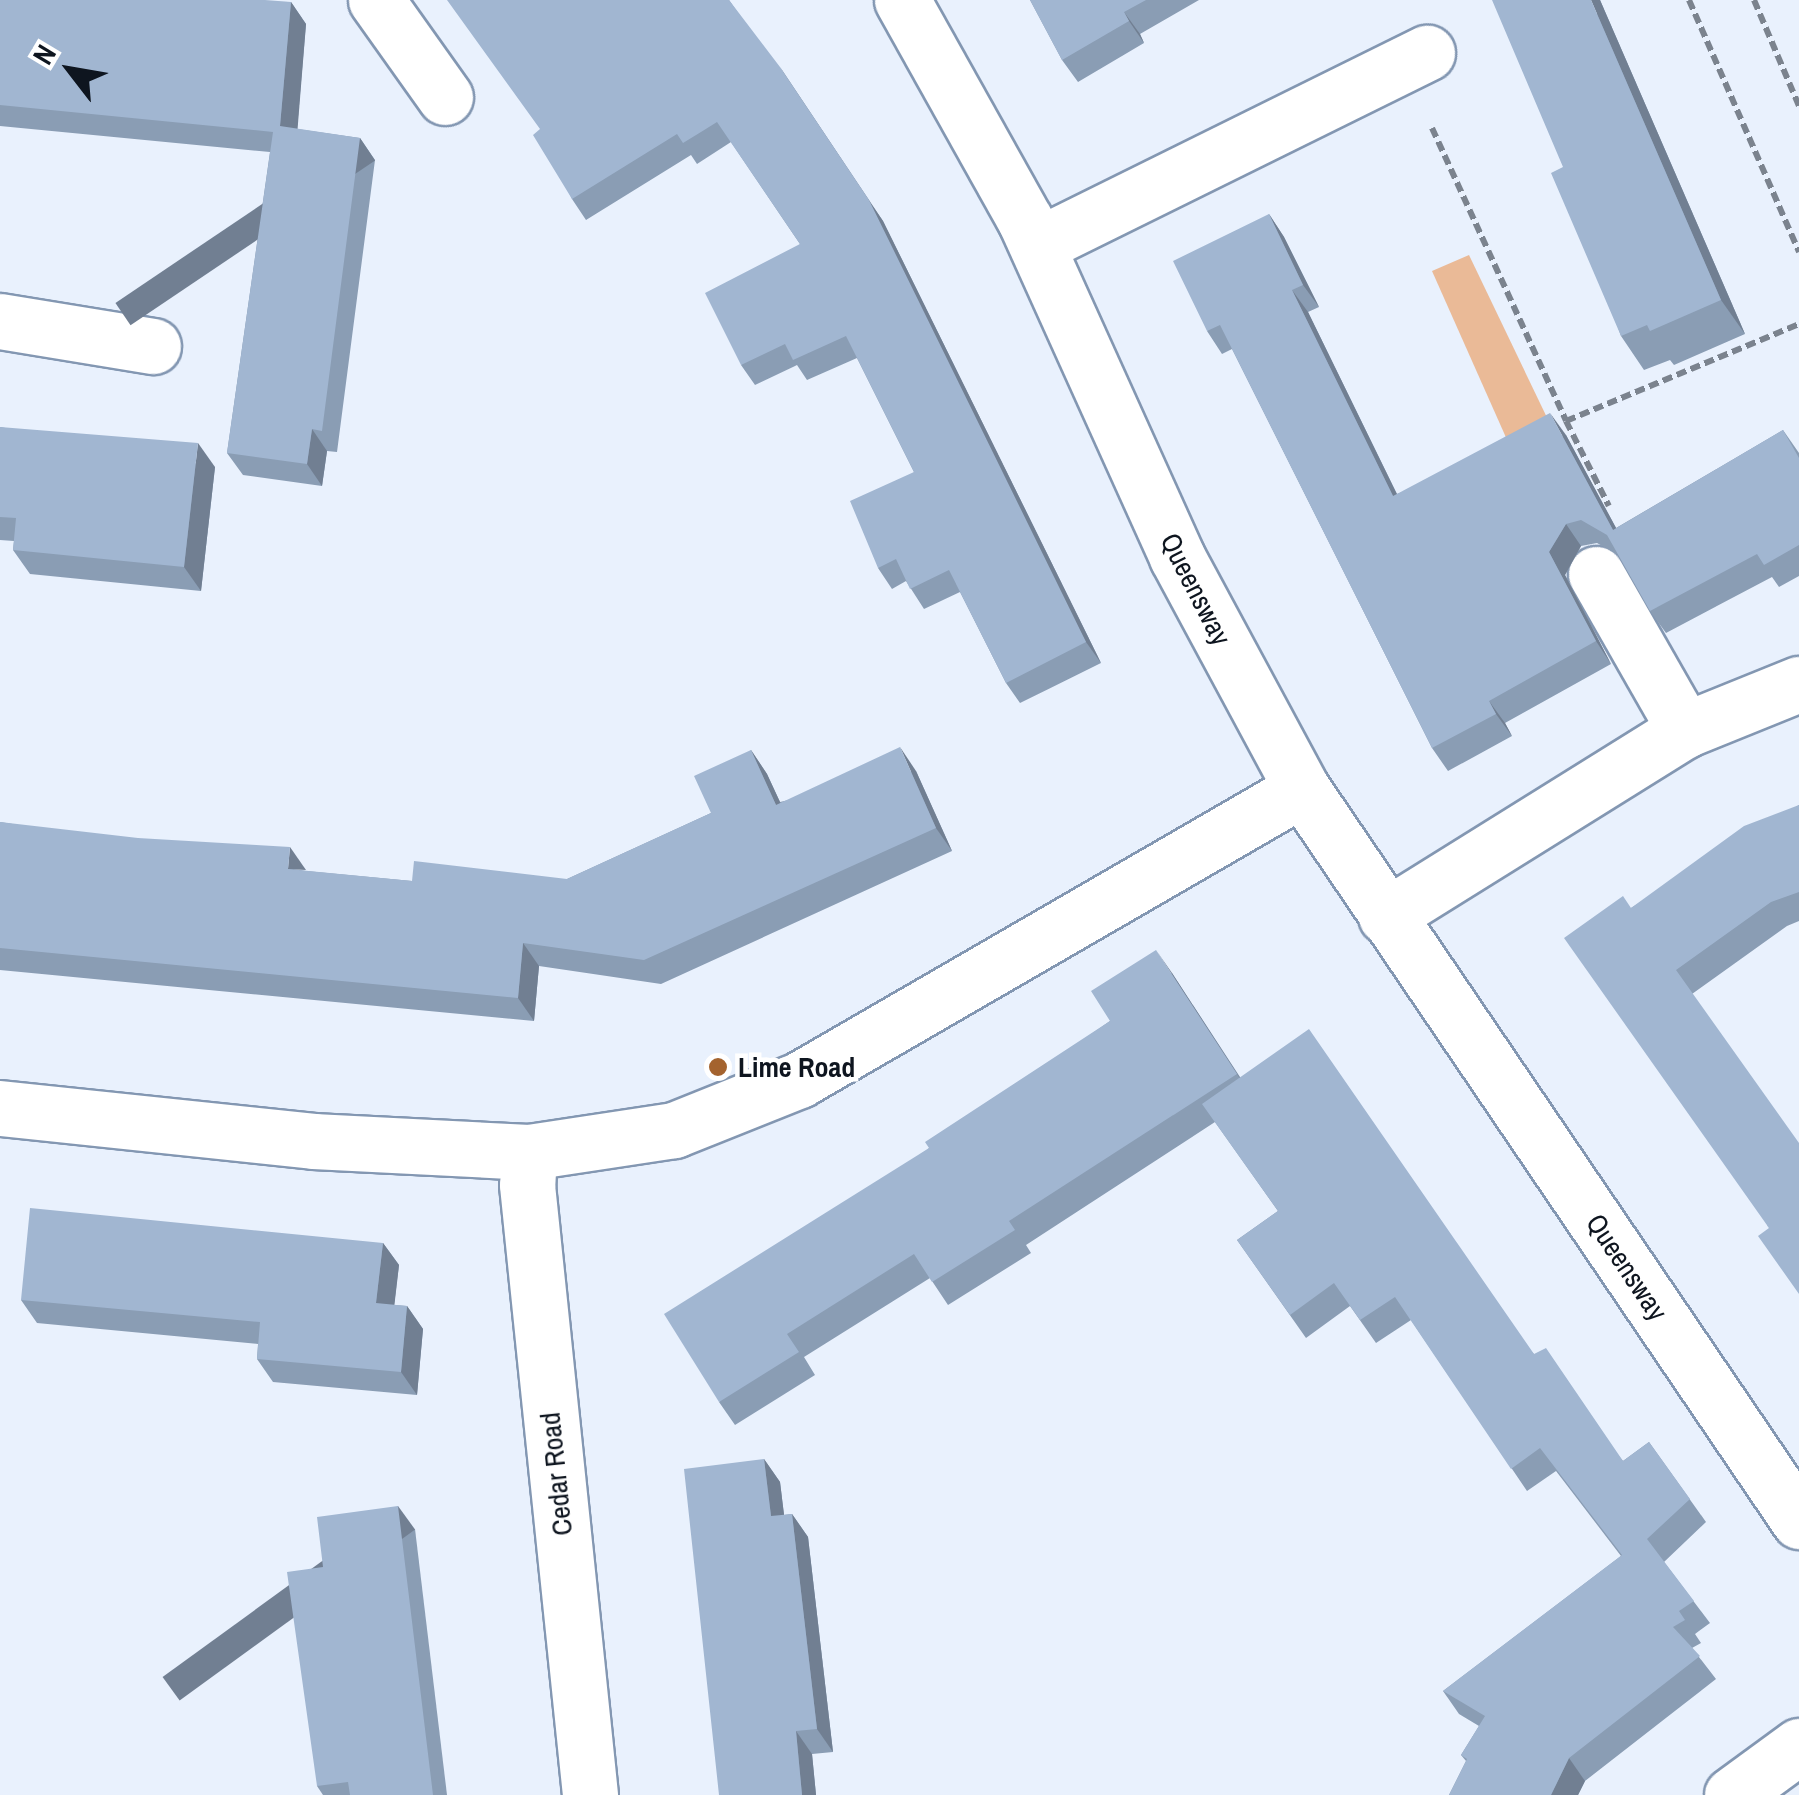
<!DOCTYPE html>
<style>
body{margin:0}
#map{position:relative;width:1799px;height:1795px;overflow:hidden;background:#e9f1fd;font-family:"Archivo Narrow",sans-serif}
div>[style]{position:absolute}
.green>*{inset:0;background:#eaba97}
.path>*{height:6px;margin-top:-3px;transform-origin:0;background:repeating-linear-gradient(90deg,#7b838e 0 10px,transparent 0 15px)}
.roads{filter:drop-shadow(2px 0 #8397b2) drop-shadow(-2px 0 #8397b2) drop-shadow(0 2px #8397b2) drop-shadow(0 -2px #8397b2)}
.minor>*{height:55px;margin:-27.5px;padding:0 27.5px;transform-origin:27.5px;border-radius:27.5px;background:#fff}
.wall>*{inset:0;background:#8a9db4}
.shaded-wall>*{inset:0;background:#717f92;transform-origin:0 0}
.building>*{inset:0;background:#a1b6d1}
.dots>*{width:28px;height:28px;translate:-50% -50%;box-sizing:border-box;border:5px solid #fff;border-radius:50%}
span{translate:-50% -50%;white-space:nowrap;text-align:center;line-height:1.15;-webkit-text-stroke:9px #fff;paint-order:stroke}
.street-label{font-size:28px;color:#0e151f}
.poi-label{font-size:28px;color:#0e151f;font-weight:700}
.left{translate:0 -50%;text-align:left}
.north{position:absolute;left:20px;top:20px;width:100px;height:100px;-webkit-text-stroke:8px #fff;paint-order:stroke;rotate:301deg;font-size:28px;font-weight:700;line-height:40px;text-align:center;color:#0e151f}
.north::after{content:'';display:block;margin:auto;width:35px;height:45px;background:#0e151f;clip-path:polygon(50% 0,100% 100%,50% 72%,0 100%)}
</style>
<div id="map">
<div class="green">
<div style="clip-path:polygon(1469px 255px,1552px 428px,1512px 451px,1432px 271px)"></div>
</div>
<div class="path">
<div style="left:1689px;top:0;width:275px;rotate:66.4deg"></div>
<div style="left:1754px;top:0;width:115px;rotate:67deg"></div>
<div style="left:1432px;top:128px;width:322px;rotate:65.4deg"></div>
<div style="left:1566px;top:421px;width:252px;rotate:-22.6deg"></div>
<div style="left:1566px;top:421px;width:95px;rotate:63.2deg"></div>
</div>
<div class="roads">
<div class="minor">
<div style="left:376px;top:0;width:119px;rotate:54.6deg"></div>
<div style="left:902px;top:0;width:252px;rotate:60.8deg"></div>
<div style="left:1025px;top:220px;width:370px;rotate:65.7deg"></div>
<div style="left:1177px;top:557px;width:264px;rotate:61.7deg"></div>
<div style="left:1302px;top:789px;width:885px;rotate:55.82deg"></div>
<div style="left:1038px;top:245px;width:434px;rotate:-26.3deg"></div>
<div style="left:0;top:321px;width:155px;rotate:9.3deg"></div>
<div style="left:1596px;top:574px;width:180px;rotate:60.3deg"></div>
<div style="left:1386px;top:916px;width:352px;rotate:-31.9deg"></div>
<div style="left:1685px;top:730px;width:123px;rotate:-22deg"></div>
<div style="left:0;top:1108px;width:315px;rotate:6deg"></div>
<div style="left:313px;top:1141px;width:216px;rotate:2.9deg"></div>
<div style="left:529px;top:1152px;width:147px;rotate:-8.6deg"></div>
<div style="left:674px;top:1130px;width:135px;rotate:-21.8deg"></div>
<div style="left:799px;top:1080px;width:581px;rotate:-30.05deg"></div>
<div style="left:529px;top:1152px;width:33px;rotate:93deg"></div>
<div style="left:527px;top:1185px;width:613px;rotate:84.1deg"></div>
<div style="left:1732px;top:1795px;width:83px;rotate:-36.2deg"></div>
</div>
</div>
<div class="wall">
<div style="clip-path:polygon(0 0,291px 2px,306px 24px,297px 129px,360px 138px,375px 160px,337px 452px,327px 451px,322px 486px,243px 475px,227px 453px,270px 152px,0 126px)"></div>
<div style="clip-path:polygon(729px 0,883px 221px,1101px 663px,1020px 703px,1006px 683px,960px 592px,924px 609px,906px 581px,892px 589px,878px 568px,914px 472px,857px 358px,807px 380px,797px 365px,755px 385px,741px 365px,800px 244px,731px 142px,697px 164px,691px 155px,586px 220px,572px 199px,540px 129px)"></div>
<div style="clip-path:polygon(1030px 0,1199px 0,1140px 34px,1144px 43px,1078px 82px,1062px 60px)"></div>
<div style="clip-path:polygon(1600px 0,1745px 334px,1674px 365px,1670px 360px,1644px 370px,1621px 336px,1563px 167px)"></div>
<div style="clip-path:polygon(1269px 214px,1284px 237px,1319px 307px,1308px 312px,1397px 494px,1566px 435px,1616px 528px,1783px 430px,1799px 453px,1799px 576px,1779px 587px,1772px 577px,1666px 633px,1650px 611px,1618px 555px,1597px 543px,1581px 546px,1565px 575px,1611px 664px,1505px 723px,1512px 736px,1448px 771px,1432px 748px,1232px 349px,1222px 354px,1207px 331px)"></div>
<div style="clip-path:polygon(0 427px,215px 467px,201px 591px,30px 574px,13px 550px,14px 541px,0 540px)"></div>
<div style="clip-path:polygon(751px 750px,767px 774px,780px 802px,916px 771px,952px 851px,661px 984px,539px 966px,534px 1021px,0 970px,0 822px,306px 871px,412px 881px,567px 879px,711px 813px)"></div>
<div style="clip-path:polygon(1799px 805px,1799px 921px,1787px 926px,1692px 994px,1769px 1229px,1631px 908px)"></div>
<div style="clip-path:polygon(1172px 973px,1240px 1077px,1534px 1354px,1623px 1461px,1649px 1442px,1706px 1522px,1664px 1562px,1710px 1623px,1695px 1634px,1701px 1643px,1692px 1648px,1716px 1679px,1585px 1781px,1578px 1795px,1449px 1795px,1466px 1761px,1461px 1755px,1479px 1726px,1459px 1714px,1443px 1691px,1621px 1556px,1556px 1471px,1527px 1491px,1411px 1320px,1376px 1343px,1350px 1306px,1306px 1338px,1237px 1240px,1278px 1211px,1215px 1122px,1026px 1245px,1031px 1253px,948px 1305px,930px 1278px,804px 1357px,815px 1375px,735px 1425px,719px 1402px,929px 1148px,1110px 1021px)"></div>
<div style="clip-path:polygon(383px 1243px,399px 1265px,394px 1305px,407px 1306px,423px 1329px,417px 1395px,273px 1382px,257px 1359px,258px 1344px,37px 1323px,21px 1300px)"></div>
<div style="clip-path:polygon(764px 1459px,780px 1482px,784px 1515px,792px 1514px,808px 1537px,833px 1752px,812px 1754px,816px 1795px,719px 1795px)"></div>
<div style="clip-path:polygon(415px 1529px,447px 1795px,323px 1795px,317px 1786px,323px 1567px)"></div>
</div>
<div class="shaded-wall">
<div style="clip-path:polygon(1591px 0,1600px 0,1745px 334px,1721px 300px)"></div>
<div style="clip-path:polygon(291px 2px,306px 24px,296px 148px,280px 126px)"></div>
<div style="clip-path:polygon(1124px 12px,1140px 34px,1144px 43px,1129px 21px)"></div>
<div style="clip-path:polygon(780px 67px,883px 221px,1101px 663px,1086px 642px)"></div>
<div style="left:360px;top:138px;width:27px;height:295px;rotate:56deg"></div>
<div style="clip-path:polygon(1269px 214px,1284px 237px,1319px 307px,1303px 285px)"></div>
<div style="clip-path:polygon(1292px 290px,1308px 312px,1409px 519px,1393px 496px)"></div>
<div style="clip-path:polygon(1550px 413px,1566px 435px,1629px 552px,1613px 530px)"></div>
<div style="clip-path:polygon(312px 429px,327px 451px,322px 486px,307px 464px)"></div>
<div style="clip-path:polygon(198px 443px,215px 467px,201px 591px,184px 567px)"></div>
<div style="clip-path:polygon(1566px 524px,1581px 546px,1565px 575px,1611px 664px,1596px 641px,1549px 552px)"></div>
<div style="clip-path:polygon(1489px 701px,1505px 723px,1512px 736px,1496px 714px)"></div>
<div style="clip-path:polygon(900px 747px,916px 771px,952px 851px,936px 828px)"></div>
<div style="clip-path:polygon(751px 750px,767px 774px,792px 828px,776px 805px)"></div>
<div style="clip-path:polygon(290px 847px,306px 870px,288px 869px)"></div>
<div style="clip-path:polygon(523px 943px,539px 966px,534px 1021px,518px 998px)"></div>
<div style="clip-path:polygon(1156px 950px,1172px 973px,1253px 1098px,1237px 1074px)"></div>
<div style="clip-path:polygon(383px 1243px,399px 1265px,392px 1326px,376px 1303px)"></div>
<div style="clip-path:polygon(407px 1306px,423px 1329px,417px 1395px,401px 1372px)"></div>
<div style="clip-path:polygon(764px 1459px,780px 1482px,787px 1539px,771px 1516px)"></div>
<div style="left:398px;top:1506px;width:29px;height:291px;rotate:54deg"></div>
<div style="clip-path:polygon(792px 1514px,808px 1537px,833px 1752px,817px 1729px)"></div>
<div style="clip-path:polygon(796px 1731px,812px 1754px,816px 1795px,802px 1795px)"></div>
<div style="clip-path:polygon(1569px 1758px,1585px 1781px,1578px 1795px,1551px 1795px)"></div>
</div>
<div class="building">
<div style="clip-path:polygon(0 0,265px 0,291px 2px,280px 126px,360px 138px,322px 431px,312px 429px,307px 464px,227px 453px,273px 132px,0 105px)"></div>
<div style="clip-path:polygon(447px 0,729px 0,780px 67px,869px 200px,1086px 642px,1006px 683px,949px 570px,910px 589px,896px 559px,878px 568px,850px 501px,914px 472px,846px 336px,793px 360px,785px 344px,741px 365px,705px 293px,800px 244px,717px 122px,683px 143px,677px 134px,572px 199px,533px 135px,540px 129px)"></div>
<div style="clip-path:polygon(1030px 0,1146px 0,1124px 12px,1129px 21px,1062px 60px)"></div>
<div style="clip-path:polygon(1492px 0,1591px 0,1721px 300px,1650px 331px,1647px 325px,1621px 336px,1551px 173px,1563px 167px)"></div>
<div style="clip-path:polygon(1269px 214px,1303px 285px,1292px 290px,1393px 496px,1550px 413px,1613px 530px,1783px 430px,1799px 458px,1799px 545px,1764px 565px,1757px 554px,1650px 611px,1607px 535px,1581px 520px,1566px 524px,1549px 552px,1596px 641px,1489px 701px,1496px 714px,1432px 748px,1220px 325px,1207px 331px,1173px 261px)"></div>
<div style="clip-path:polygon(0 427px,198px 443px,184px 567px,13px 550px,16px 518px,0 517px)"></div>
<div style="clip-path:polygon(900px 747px,936px 828px,644px 960px,523px 943px,518px 998px,0 948px,0 822px,138px 838px,290px 847px,288px 869px,412px 881px,414px 861px,567px 879px,711px 813px,694px 776px,751px 750px,776px 805px)"></div>
<div style="clip-path:polygon(1799px 805px,1799px 892px,1771px 902px,1676px 970px,1799px 1143px,1799px 1294px,1758px 1236px,1769px 1228px,1564px 938px,1623px 896px,1631px 908px,1744px 826px)"></div>
<div style="clip-path:polygon(1156px 950px,1237px 1074px,1009px 1221px,1015px 1230px,932px 1282px,914px 1254px,787px 1334px,799px 1352px,719px 1402px,664px 1314px,929px 1148px,925px 1142px,1110px 1021px,1091px 991px)"></div>
<div style="clip-path:polygon(1309px 1029px,1534px 1354px,1546px 1348px,1623px 1461px,1649px 1442px,1690px 1499px,1647px 1539px,1694px 1601px,1679px 1611px,1685px 1620px,1673px 1627px,1700px 1656px,1569px 1758px,1551px 1795px,1449px 1795px,1467px 1759px,1461px 1755px,1485px 1716px,1443px 1691px,1622px 1555px,1540px 1448px,1511px 1469px,1395px 1297px,1360px 1320px,1334px 1283px,1290px 1315px,1237px 1240px,1278px 1211px,1202px 1104px)"></div>
<div style="clip-path:polygon(30px 1208px,383px 1243px,376px 1303px,407px 1306px,401px 1372px,257px 1359px,260px 1322px,21px 1300px)"></div>
<div style="clip-path:polygon(764px 1459px,771px 1516px,792px 1514px,817px 1729px,796px 1731px,802px 1795px,719px 1795px,684px 1469px)"></div>
<div style="clip-path:polygon(398px 1506px,433px 1795px,350px 1795px,348px 1782px,317px 1786px,287px 1572px,323px 1567px,317px 1517px)"></div>
</div>
<div class="dots">
<div style="left:718px;top:1067px;background:#a4632e"></div>
</div>
<div class="street-label">
<span style="left:1196px;top:589px;rotate:63deg">Queensway</span>
<span style="left:1627px;top:1267px;rotate:56deg">Queensway</span>
<span style="left:556px;top:1474px;rotate:-96deg">Cedar Road</span>
</div>
<div class="poi-label">
<span class="left" style="left:738px;top:1067px">Lime Road</span>
</div>
<div class="north">N</div>
</div>
